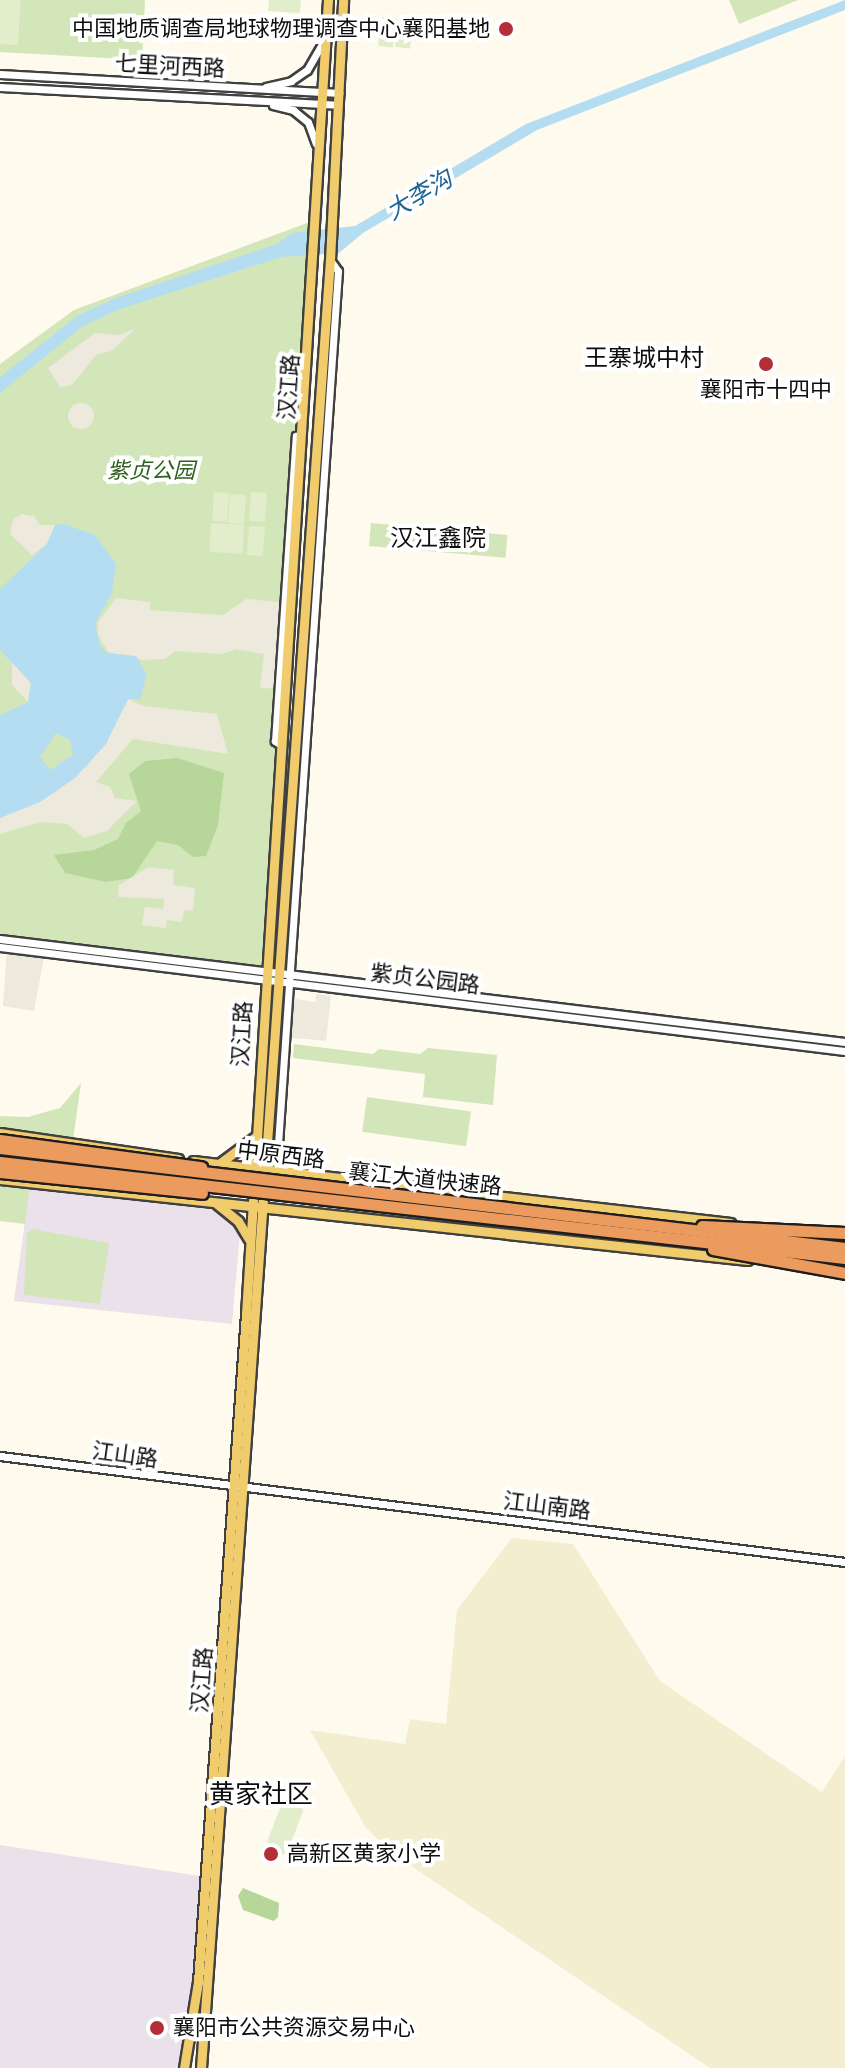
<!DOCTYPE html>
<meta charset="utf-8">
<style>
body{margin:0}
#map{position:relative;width:845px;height:2068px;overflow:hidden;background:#fefaed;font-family:"Libre Baskerville","Noto Sans SC",serif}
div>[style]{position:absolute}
.industrial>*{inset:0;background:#eae1eb}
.farmland>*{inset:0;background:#f2eecf}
.green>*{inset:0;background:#d2e6b9;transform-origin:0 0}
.forest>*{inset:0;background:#b6d69a}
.pitch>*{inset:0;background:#e2eecb;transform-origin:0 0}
.plaza>*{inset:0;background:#ede9dd}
.round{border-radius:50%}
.water>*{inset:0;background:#b5ddf2}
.roads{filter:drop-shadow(2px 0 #404040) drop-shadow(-2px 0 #404040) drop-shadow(0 2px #404040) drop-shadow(0 -2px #404040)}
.minor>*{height:7px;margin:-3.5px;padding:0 3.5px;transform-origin:3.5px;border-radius:3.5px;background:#fff}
.major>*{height:9px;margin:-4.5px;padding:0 4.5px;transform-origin:4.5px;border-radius:4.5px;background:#f0cc6c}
.bridges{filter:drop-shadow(2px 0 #1e1e1e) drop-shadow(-2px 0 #1e1e1e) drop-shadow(0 2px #1e1e1e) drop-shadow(0 -2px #1e1e1e)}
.highway-bridge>*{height:11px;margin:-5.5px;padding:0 5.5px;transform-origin:5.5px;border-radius:5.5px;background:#eb9b5e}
.dots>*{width:22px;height:22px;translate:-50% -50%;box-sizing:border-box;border:4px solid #fff;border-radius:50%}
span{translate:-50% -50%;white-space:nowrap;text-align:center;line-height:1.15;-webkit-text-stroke:8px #fff;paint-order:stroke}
.poi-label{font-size:22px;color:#0d0d0d}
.right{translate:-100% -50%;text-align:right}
.left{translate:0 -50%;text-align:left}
.street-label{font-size:22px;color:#0d0d0d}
.park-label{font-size:22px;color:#306021;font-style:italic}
.water-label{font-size:24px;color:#1e6596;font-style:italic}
.neighbourhood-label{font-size:24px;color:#0d0d0d}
.quarter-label{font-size:26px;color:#0d0d0d}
</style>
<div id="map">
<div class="industrial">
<div style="clip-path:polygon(30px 1185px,214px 1206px,227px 1214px,240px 1232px,232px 1324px,14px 1301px)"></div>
<div style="clip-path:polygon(0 1845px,206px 1877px,185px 2068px,0 2068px)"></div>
</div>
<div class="farmland">
<div style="clip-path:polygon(512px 1538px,573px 1544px,660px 1681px,822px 1792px,845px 1756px,845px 2068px,710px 2068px,395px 1855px,366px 1828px,310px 1730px,405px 1744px,410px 1719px,446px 1724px,457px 1610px)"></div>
</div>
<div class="green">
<div style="clip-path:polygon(0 0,145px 0,142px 60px,0 52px)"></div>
<div style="clip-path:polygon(729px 0,798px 0,739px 24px)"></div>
<div style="clip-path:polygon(318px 219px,264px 970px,0 936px,0 364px,74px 310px)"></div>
<div style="left:371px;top:523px;width:137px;height:23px;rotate:5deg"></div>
<div style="clip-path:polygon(294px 1044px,373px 1054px,379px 1049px,420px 1054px,428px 1048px,497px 1055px,493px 1105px,423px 1097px,425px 1074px,293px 1058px)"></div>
<div style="clip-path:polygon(81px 1083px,73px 1140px,0 1129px,0 1116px,28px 1117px,60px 1108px)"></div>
<div style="left:367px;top:1097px;width:105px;height:35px;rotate:8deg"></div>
<div style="clip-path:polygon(0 1182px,30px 1185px,25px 1224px,0 1221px)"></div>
<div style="clip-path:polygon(32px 1229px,109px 1243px,100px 1304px,24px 1295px,27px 1233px)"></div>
</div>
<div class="forest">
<div style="clip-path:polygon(177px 758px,224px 773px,218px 825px,206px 856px,193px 857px,178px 845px,157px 841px,132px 878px,106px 882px,65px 873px,54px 855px,94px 850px,118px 839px,126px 823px,141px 811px,129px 774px,145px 761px)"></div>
<div style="clip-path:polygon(243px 1888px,279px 1903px,278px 1917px,274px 1921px,243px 1910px,238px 1896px)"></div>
</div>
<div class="pitch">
<div style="clip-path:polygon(0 0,21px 0,18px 45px,0 44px)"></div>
<div style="clip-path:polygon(269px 0,301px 0,300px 13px,268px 11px)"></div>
<div style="left:382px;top:17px;width:15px;height:29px;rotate:8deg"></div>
<div style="left:399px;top:18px;width:15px;height:29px;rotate:8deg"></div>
<div style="left:214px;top:492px;width:15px;height:29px;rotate:4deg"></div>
<div style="left:251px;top:492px;width:16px;height:29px;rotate:4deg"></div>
<div style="left:230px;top:494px;width:16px;height:29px;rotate:4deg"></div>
<div style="left:211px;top:523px;width:33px;height:29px;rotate:3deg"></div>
<div style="left:249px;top:526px;width:16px;height:29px;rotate:4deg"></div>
<div style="clip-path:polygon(291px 1798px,300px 1802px,303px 1811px,288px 1851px,281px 1856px,270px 1852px,267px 1842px,283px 1800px)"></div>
</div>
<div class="plaza">
<div style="clip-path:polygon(136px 328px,112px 351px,97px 354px,72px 385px,60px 387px,48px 368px,95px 333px,119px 335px)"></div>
<div class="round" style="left:68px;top:403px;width:26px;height:26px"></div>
<div style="clip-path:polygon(22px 514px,34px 516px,40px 525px,55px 525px,47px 544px,32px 555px,10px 534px,13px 519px)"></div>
<div style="clip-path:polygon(116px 598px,150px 602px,150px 610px,223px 615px,246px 599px,292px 603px,286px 689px,260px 688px,264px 654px,236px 649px,223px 654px,175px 651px,165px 659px,143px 660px,108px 652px,98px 635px,98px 622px)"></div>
<div style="clip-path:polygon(12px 661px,31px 683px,28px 702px,12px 685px)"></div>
<div style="clip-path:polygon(129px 699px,143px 706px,217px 714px,228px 754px,133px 739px,96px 782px,110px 787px,115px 798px,137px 801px,107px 831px,84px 838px,67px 824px,41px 822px,0 834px,0 818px,56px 792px,89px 764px)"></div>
<div style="clip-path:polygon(149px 867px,174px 870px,173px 885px,195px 888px,193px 911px,184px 910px,182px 922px,167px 920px,166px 928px,142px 925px,145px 907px,163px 909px,164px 899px,118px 897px,119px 885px)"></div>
<div style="clip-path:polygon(7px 948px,45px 952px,34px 1011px,3px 1006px)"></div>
<div style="clip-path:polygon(316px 994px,331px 996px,326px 1041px,285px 1037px,288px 998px,315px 1002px)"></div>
</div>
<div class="water">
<div style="clip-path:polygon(845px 0,845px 10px,537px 130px,363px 233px,339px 253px,281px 257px,117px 310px,83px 326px,0 393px,0 377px,77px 316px,113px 299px,277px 244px,292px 233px,355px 226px,526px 124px)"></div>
<div style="clip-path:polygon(evenodd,64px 524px,95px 535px,116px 564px,112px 593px,95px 624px,100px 646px,107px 653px,136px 656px,147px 674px,140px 699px,128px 699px,106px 744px,75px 778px,40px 802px,0 818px,0 715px,28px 702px,31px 683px,0 650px,0 589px,47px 544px,55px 525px,64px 524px,56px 733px,70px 740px,73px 755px,50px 770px,40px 757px,56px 733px)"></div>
</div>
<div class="roads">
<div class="minor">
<div style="left:0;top:74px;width:340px;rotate:3.2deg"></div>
<div style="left:0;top:87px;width:338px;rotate:3deg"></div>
<div style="left:266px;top:87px;width:26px;rotate:-13deg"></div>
<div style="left:291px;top:81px;width:19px;rotate:-35deg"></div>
<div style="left:307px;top:70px;width:30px;rotate:-60deg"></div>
<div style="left:273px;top:105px;width:21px;rotate:14deg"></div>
<div style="left:293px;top:110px;width:19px;rotate:39deg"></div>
<div style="left:308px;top:122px;width:23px;rotate:70deg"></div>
<div style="left:282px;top:746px;width:9px;rotate:-144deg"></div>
<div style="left:275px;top:741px;width:306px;rotate:-86.1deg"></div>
<div style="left:0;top:939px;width:851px;rotate:6.95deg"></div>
<div style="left:0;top:947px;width:851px;rotate:7.02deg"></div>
<div style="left:277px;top:1159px;width:890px;rotate:-86.07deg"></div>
<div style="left:338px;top:271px;width:14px;rotate:-126deg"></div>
<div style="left:0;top:1456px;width:852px;rotate:7.15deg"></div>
</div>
<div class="major">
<div style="left:0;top:1133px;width:180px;rotate:8.3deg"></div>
<div style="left:269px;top:1151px;width:32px;rotate:44deg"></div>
<div style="left:193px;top:1161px;width:541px;rotate:6.59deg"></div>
<div style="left:220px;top:1163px;width:44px;rotate:-36.6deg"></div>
<div style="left:0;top:1179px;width:752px;rotate:6.18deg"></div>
<div style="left:217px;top:1204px;width:27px;rotate:39deg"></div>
<div style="left:238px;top:1221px;width:21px;rotate:59deg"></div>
<div style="left:184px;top:2068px;width:87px;rotate:-80.8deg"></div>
<div style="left:198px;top:1982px;width:670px;rotate:-85.89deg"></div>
<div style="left:246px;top:1314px;width:1317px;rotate:-86.43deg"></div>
<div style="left:201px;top:2068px;width:1813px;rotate:-85.92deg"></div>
<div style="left:330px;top:260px;width:260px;rotate:-87.1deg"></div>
</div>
</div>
<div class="bridges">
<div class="highway-bridge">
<div style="left:0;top:1140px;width:203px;rotate:7.7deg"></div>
<div style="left:0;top:1148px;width:851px;rotate:6.75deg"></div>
<div style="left:0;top:1162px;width:850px;rotate:6.48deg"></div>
<div style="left:0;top:1172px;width:203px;rotate:5.9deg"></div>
<div style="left:702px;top:1226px;width:143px;rotate:2.8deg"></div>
<div style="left:713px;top:1249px;width:134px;rotate:10.3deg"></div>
</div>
</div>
<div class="dots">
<div style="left:506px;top:29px;background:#b42e37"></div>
<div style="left:766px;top:364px;background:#b42e37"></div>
<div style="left:271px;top:1854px;background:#b42e37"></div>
<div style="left:157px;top:2028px;background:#b42e37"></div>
</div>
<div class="poi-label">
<span class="right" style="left:490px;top:29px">中国地质调查局地球物理调查中心襄阳基地</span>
<span style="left:766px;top:390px">襄阳市十四中</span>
<span class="left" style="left:287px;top:1854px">高新区黄家小学</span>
<span class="left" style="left:173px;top:2028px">襄阳市公共资源交易中心</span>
</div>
<div class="street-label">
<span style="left:170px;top:66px;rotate:3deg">七里河西路</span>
<span style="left:289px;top:387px;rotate:-86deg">汉江路</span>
<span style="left:425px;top:979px;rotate:7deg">紫贞公园路</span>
<span style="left:242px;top:1034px;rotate:-87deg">汉江路</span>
<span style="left:281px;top:1155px;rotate:7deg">中原西路</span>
<span style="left:425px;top:1179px;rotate:6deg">襄江大道快速路</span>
<span style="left:125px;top:1455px;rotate:8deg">江山路</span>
<span style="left:547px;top:1506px;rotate:7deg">江山南路</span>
<span style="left:202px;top:1680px;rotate:-86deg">汉江路</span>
</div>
<div class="park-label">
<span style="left:151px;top:471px">紫贞公园</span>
</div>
<div class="water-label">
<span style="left:419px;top:195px;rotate:-31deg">大李沟</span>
</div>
<div class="neighbourhood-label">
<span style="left:644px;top:358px">王寨城中村</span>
<span style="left:438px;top:538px">汉江鑫院</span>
</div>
<div class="quarter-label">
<span style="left:261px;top:1795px">黄家社区</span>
</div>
</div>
